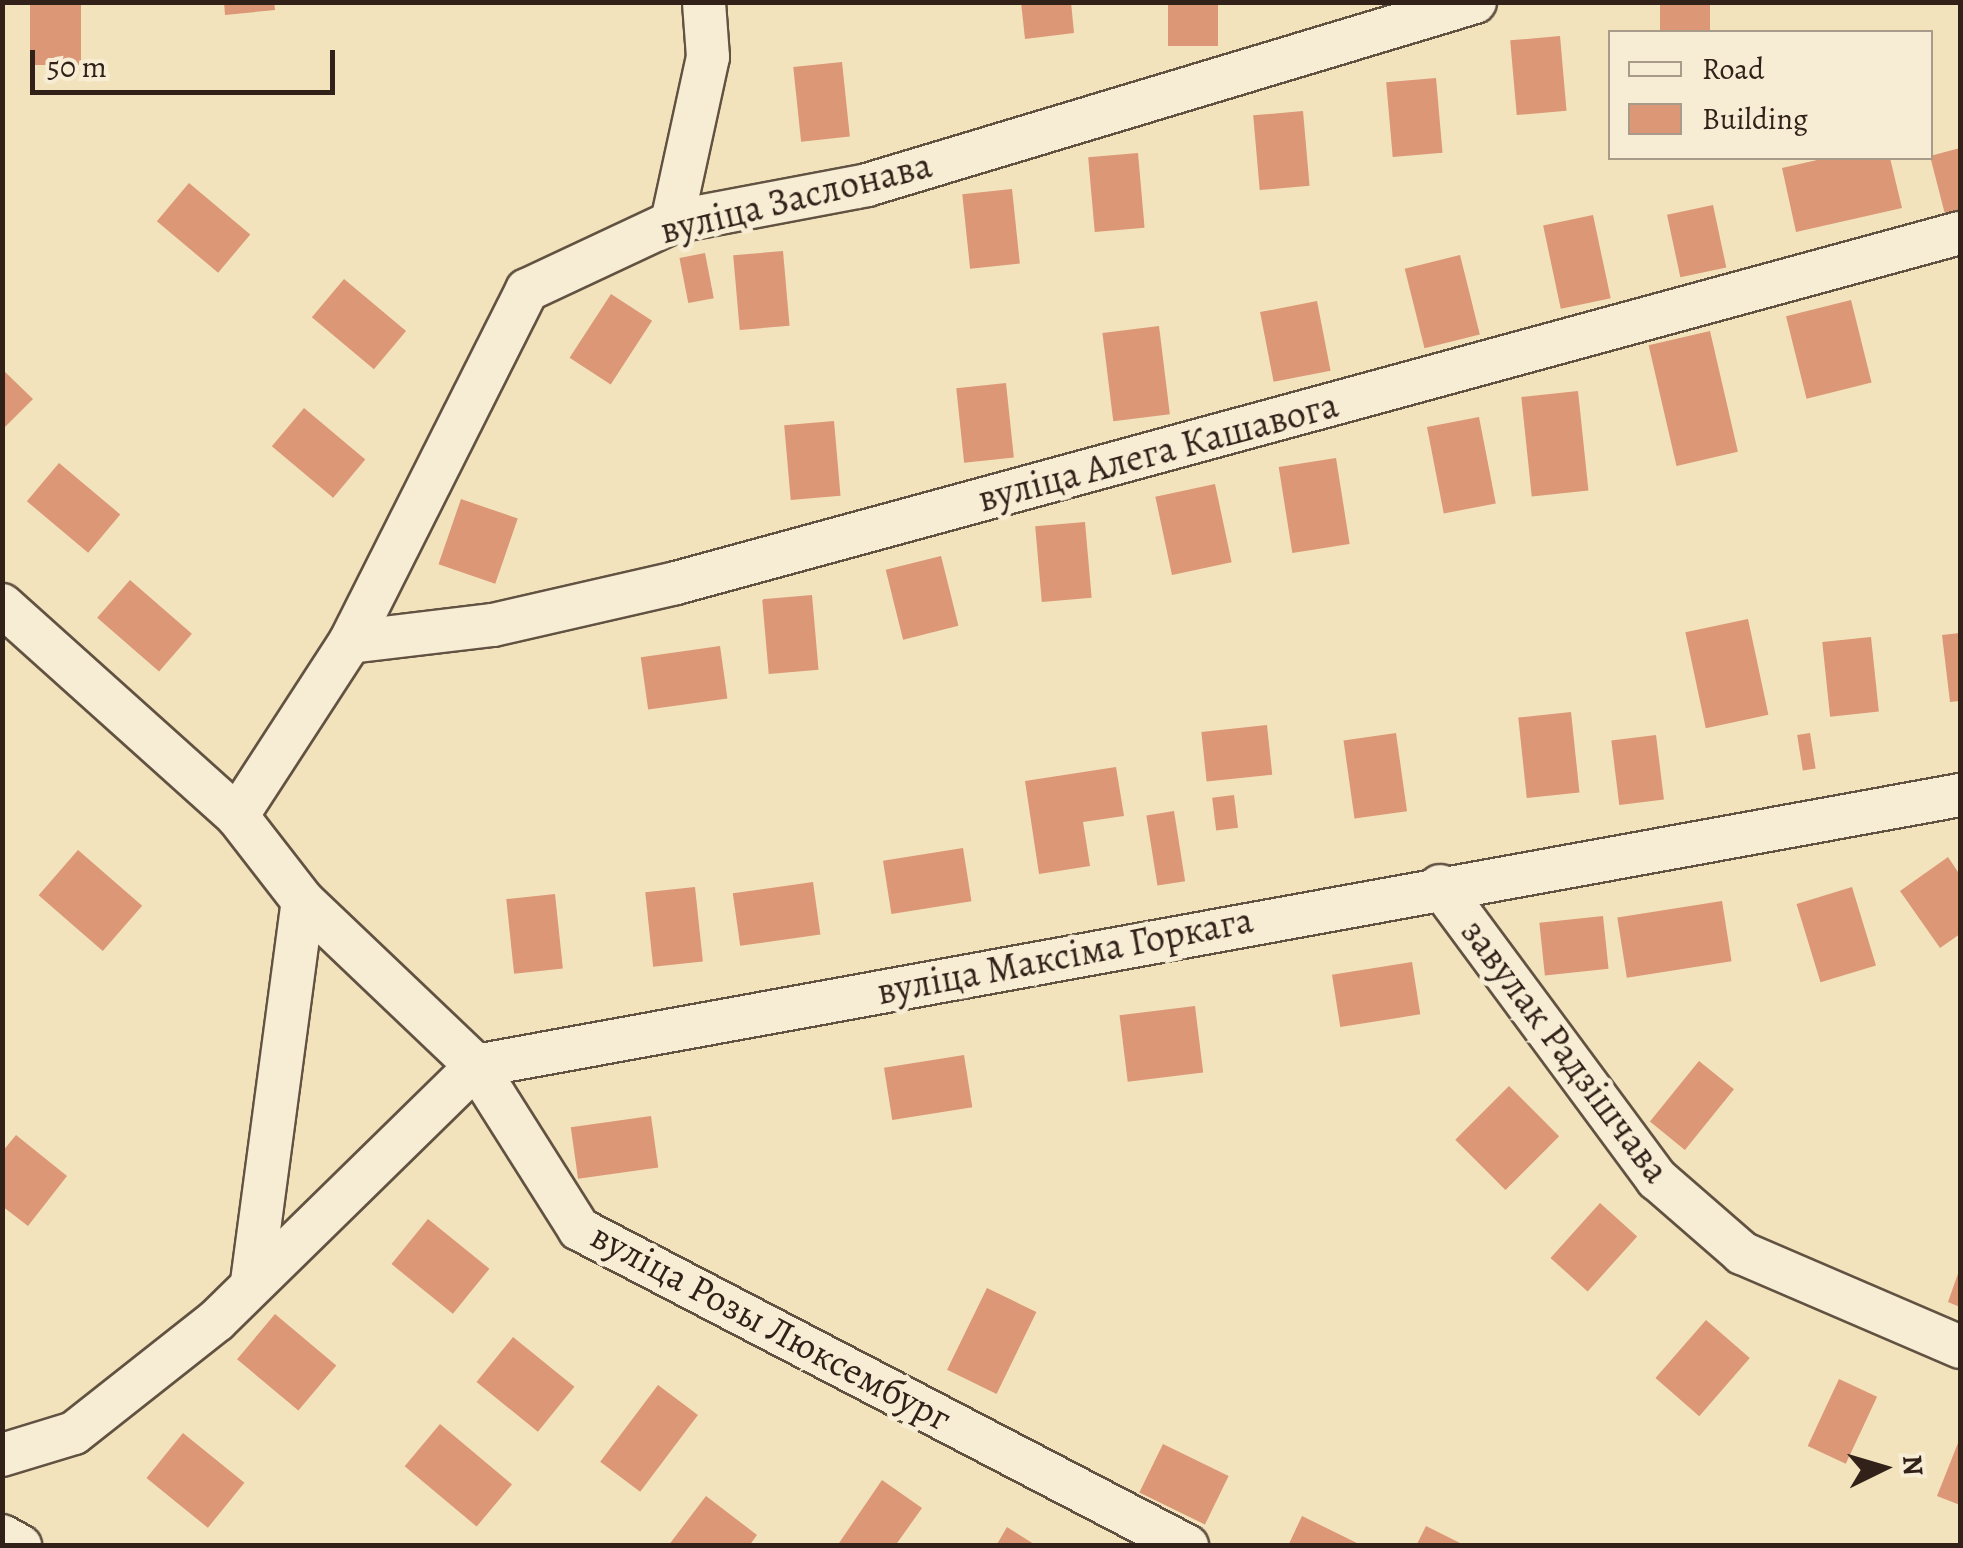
<!DOCTYPE html>
<meta charset="utf-8">
<style>
body{margin:0}
#map{position:relative;width:1963px;height:1548px;overflow:hidden;background:#f2e3bd;font-family:Alegreya,serif}
div>[style]{position:absolute}
.building>*{inset:0;background:#db9776;transform-origin:0 0}
.roads{filter:drop-shadow(2px 0 #625242) drop-shadow(-2px 0 #625242) drop-shadow(0 2px #625242) drop-shadow(0 -2px #625242)}
.minor>*{height:42px;margin:-21px;padding:0 21px;transform-origin:21px;border-radius:21px;background:#f7edd4}
span{translate:-50% -50%;white-space:nowrap;text-align:center;line-height:1.15;-webkit-text-stroke:10px #f7edd4;paint-order:stroke}
.street-label{font-size:38px;color:#322119}
.frame{position:absolute;inset:0;border:5px solid #322119;pointer-events:none}
.legend{position:absolute;left:1608px;top:30px;width:325px;height:130px;box-sizing:border-box;background:#f7edd4;border:2px solid #a89b89;margin:0;padding:12px 18px;list-style:none;font-size:30px;color:#322119}
.legend li{display:flex;align-items:center;gap:20px;height:50px}
.legend b{width:50px;border:2px solid #a89b89}
.north{position:absolute;left:1833px;top:1418px;width:100px;height:100px;-webkit-text-stroke:8px #f7edd4;paint-order:stroke;rotate:85deg;font-size:28px;font-weight:700;line-height:40px;text-align:center;color:#322119}
.north::after{content:'';display:block;margin:auto;width:35px;height:45px;background:#322119;clip-path:polygon(50% 0,100% 100%,50% 72%,0 100%)}
.scale{position:absolute;left:30px;top:50px;width:305px;height:45px;box-sizing:border-box;border:5px solid #322119;border-top:0;padding-left:12px;font-size:30px;line-height:35px;white-space:nowrap;color:#322119;-webkit-text-stroke:8px #f7edd4;paint-order:stroke}
</style>
<div id="map">
<div class="building">
<div style="left:30px;top:2px;width:51px;height:63px"></div>
<div style="clip-path:polygon(224px 2px,274px 2px,275px 10px,225px 15px)"></div>
<div style="clip-path:polygon(1021px 2px,1071px 2px,1074px 33px,1025px 39px)"></div>
<div style="left:1168px;top:2px;width:50px;height:44px"></div>
<div style="left:1660px;top:2px;width:50px;height:30px"></div>
<div style="left:1560px;top:36px;width:75px;height:50px;rotate:85deg"></div>
<div style="left:842px;top:62px;width:75px;height:49px;rotate:84deg"></div>
<div style="left:1436px;top:78px;width:75px;height:50px;rotate:85deg"></div>
<div style="left:1303px;top:111px;width:75px;height:50px;rotate:85deg"></div>
<div style="clip-path:polygon(1960px 148px,1960px 218px,1947px 222px,1930px 156px)"></div>
<div style="left:1138px;top:153px;width:75px;height:50px;rotate:85deg"></div>
<div style="clip-path:polygon(1826px 158px,1890px 158px,1902px 208px,1796px 232px,1782px 168px)"></div>
<div style="left:189px;top:183px;width:80px;height:50px;rotate:40deg"></div>
<div style="left:1012px;top:189px;width:75px;height:50px;rotate:84deg"></div>
<div style="left:1713px;top:205px;width:64px;height:47px;rotate:78deg"></div>
<div style="left:1593px;top:215px;width:85px;height:51px;rotate:78deg"></div>
<div style="left:783px;top:251px;width:75px;height:50px;rotate:85deg"></div>
<div style="left:705px;top:253px;width:46px;height:26px;rotate:79deg"></div>
<div style="left:1460px;top:255px;width:82px;height:57px;rotate:76deg"></div>
<div style="left:344px;top:279px;width:81px;height:50px;rotate:40deg"></div>
<div style="left:611px;top:294px;width:49px;height:76px;rotate:33deg"></div>
<div style="left:1851px;top:300px;width:85px;height:67px;rotate:76deg"></div>
<div style="left:1317px;top:301px;width:71px;height:58px;rotate:79deg"></div>
<div style="left:1159px;top:326px;width:89px;height:57px;rotate:83deg"></div>
<div style="left:1710px;top:331px;width:124px;height:63px;rotate:77deg"></div>
<div style="clip-path:polygon(2px 369px,33px 399px,2px 430px)"></div>
<div style="left:1006px;top:383px;width:75px;height:50px;rotate:84deg"></div>
<div style="left:1578px;top:391px;width:100px;height:57px;rotate:84deg"></div>
<div style="left:304px;top:408px;width:80px;height:50px;rotate:40deg"></div>
<div style="left:1479px;top:417px;width:88px;height:53px;rotate:79deg"></div>
<div style="left:834px;top:421px;width:75px;height:50px;rotate:85deg"></div>
<div style="left:1336px;top:458px;width:87px;height:58px;rotate:81deg"></div>
<div style="left:59px;top:463px;width:80px;height:50px;rotate:40deg"></div>
<div style="left:1215px;top:484px;width:80px;height:61px;rotate:78deg"></div>
<div style="left:461px;top:499px;width:60px;height:69px;rotate:19deg"></div>
<div style="left:1085px;top:522px;width:76px;height:50px;rotate:85deg"></div>
<div style="left:941px;top:556px;width:72px;height:57px;rotate:76deg"></div>
<div style="left:130px;top:580px;width:82px;height:50px;rotate:41deg"></div>
<div style="left:812px;top:595px;width:75px;height:50px;rotate:85deg"></div>
<div style="left:1748px;top:619px;width:98px;height:64px;rotate:78deg"></div>
<div style="clip-path:polygon(1960px 633px,1960px 701px,1950px 702px,1942px 635px)"></div>
<div style="left:1871px;top:637px;width:75px;height:49px;rotate:84deg"></div>
<div style="left:720px;top:646px;width:53px;height:80px;rotate:82deg"></div>
<div style="left:1571px;top:712px;width:81px;height:53px;rotate:84deg"></div>
<div style="left:1267px;top:725px;width:50px;height:66px;rotate:84deg"></div>
<div style="left:1396px;top:733px;width:79px;height:53px;rotate:82deg"></div>
<div style="left:1810px;top:733px;width:36px;height:13px;rotate:81deg"></div>
<div style="left:1656px;top:735px;width:65px;height:45px;rotate:83deg"></div>
<div style="clip-path:polygon(1116px 767px,1124px 816px,1083px 822px,1090px 866px,1039px 874px,1025px 781px)"></div>
<div style="left:1234px;top:795px;width:33px;height:22px;rotate:83deg"></div>
<div style="left:1174px;top:811px;width:71px;height:28px;rotate:81deg"></div>
<div style="left:963px;top:848px;width:54px;height:81px;rotate:81deg"></div>
<div style="left:78px;top:850px;width:85px;height:60px;rotate:41deg"></div>
<div style="clip-path:polygon(1948px 857px,1960px 875px,1960px 934px,1940px 948px,1900px 891px)"></div>
<div style="left:813px;top:882px;width:53px;height:81px;rotate:82deg"></div>
<div style="left:695px;top:887px;width:75px;height:50px;rotate:84deg"></div>
<div style="left:1852px;top:887px;width:82px;height:58px;rotate:73deg"></div>
<div style="left:555px;top:894px;width:75px;height:49px;rotate:84deg"></div>
<div style="left:1722px;top:901px;width:61px;height:106px;rotate:81deg"></div>
<div style="left:1603px;top:916px;width:53px;height:64px;rotate:84deg"></div>
<div style="left:1412px;top:962px;width:53px;height:81px;rotate:81deg"></div>
<div style="left:1195px;top:1006px;width:67px;height:76px;rotate:83deg"></div>
<div style="left:964px;top:1055px;width:53px;height:81px;rotate:81deg"></div>
<div style="left:1699px;top:1061px;width:45px;height:78px;rotate:39deg"></div>
<div style="left:1509px;top:1086px;width:71px;height:76px;rotate:45deg"></div>
<div style="left:651px;top:1116px;width:52px;height:81px;rotate:82deg"></div>
<div style="clip-path:polygon(16px 1135px,67px 1176px,28px 1226px,2px 1206px,2px 1152px)"></div>
<div style="left:1600px;top:1203px;width:50px;height:74px;rotate:42deg"></div>
<div style="left:428px;top:1219px;width:79px;height:58px;rotate:39deg"></div>
<div style="clip-path:polygon(1960px 1268px,1960px 1307px,1948px 1302px)"></div>
<div style="left:987px;top:1288px;width:55px;height:91px;rotate:26deg"></div>
<div style="left:275px;top:1314px;width:80px;height:59px;rotate:40deg"></div>
<div style="left:1706px;top:1320px;width:58px;height:77px;rotate:41deg"></div>
<div style="left:513px;top:1337px;width:79px;height:58px;rotate:39deg"></div>
<div style="left:1839px;top:1379px;width:42px;height:74px;rotate:25deg"></div>
<div style="left:658px;top:1385px;width:50px;height:96px;rotate:37deg"></div>
<div style="left:440px;top:1424px;width:94px;height:55px;rotate:40deg"></div>
<div style="left:183px;top:1433px;width:79px;height:58px;rotate:39deg"></div>
<div style="clip-path:polygon(1960px 1438px,1960px 1505px,1937px 1496px)"></div>
<div style="left:1163px;top:1444px;width:73px;height:54px;rotate:26deg"></div>
<div style="clip-path:polygon(882px 1480px,922px 1508px,895px 1546px,837px 1546px)"></div>
<div style="clip-path:polygon(706px 1496px,757px 1535px,749px 1546px,668px 1546px)"></div>
<div style="clip-path:polygon(1302px 1516px,1363px 1546px,1288px 1546px)"></div>
<div style="clip-path:polygon(1426px 1526px,1466px 1546px,1416px 1546px)"></div>
<div style="clip-path:polygon(1007px 1527px,1037px 1546px,996px 1546px)"></div>
</div>
<div class="roads">
<div class="minor">
<div style="left:672px;top:222px;width:169px;rotate:-77.7deg"></div>
<div style="left:708px;top:57px;width:55px;rotate:-94.2deg"></div>
<div style="left:2px;top:605px;width:316px;rotate:41.9deg"></div>
<div style="left:237px;top:816px;width:108px;rotate:52.2deg"></div>
<div style="left:303px;top:901px;width:239px;rotate:43.6deg"></div>
<div style="left:476px;top:1066px;width:193px;rotate:57.7deg"></div>
<div style="left:579px;top:1229px;width:686px;rotate:27.54deg"></div>
<div style="left:350px;top:642px;width:144px;rotate:-6.8deg"></div>
<div style="left:493px;top:625px;width:188px;rotate:-12.9deg"></div>
<div style="left:676px;top:583px;width:1331px;rotate:-15.25deg"></div>
<div style="left:237px;top:816px;width:207px;rotate:-57deg"></div>
<div style="left:350px;top:642px;width:394px;rotate:-63.3deg"></div>
<div style="left:527px;top:290px;width:160px;rotate:-25.1deg"></div>
<div style="left:672px;top:222px;width:198px;rotate:-10.7deg"></div>
<div style="left:867px;top:185px;width:635px;rotate:-16.75deg"></div>
<div style="left:1440px;top:886px;width:365px;rotate:53.5deg"></div>
<div style="left:1657px;top:1179px;width:113px;rotate:41deg"></div>
<div style="left:1742px;top:1253px;width:237px;rotate:23.3deg"></div>
<div style="left:252px;top:1282px;width:384px;rotate:-82.4deg"></div>
<div style="left:2px;top:1455px;width:75px;rotate:-17deg"></div>
<div style="left:74px;top:1433px;width:182px;rotate:-38.3deg"></div>
<div style="left:217px;top:1320px;width:363px;rotate:-44.4deg"></div>
<div style="left:476px;top:1066px;width:1509px;rotate:-10.35deg"></div>
<div style="left:2px;top:1536px;width:21px;rotate:29deg"></div>
</div>
</div>
<div class="street-label">
<span style="left:796px;top:198px;rotate:-14deg">вуліца Заслонава</span>
<span style="left:1158px;top:452px;rotate:-15deg">вуліца Алега Кашавога</span>
<span style="left:1065px;top:956px;rotate:-11deg">вуліца Максіма Горкага</span>
<span style="left:1565px;top:1051px;rotate:53deg">завулак Радзішчава</span>
<span style="left:771px;top:1327px;rotate:28deg">вуліца Розы Люксембург</span>
</div>
<div class="frame"></div>
<ul class="legend">
<li><b style="height:12px;background:#f7edd4"></b>Road</li>
<li><b style="height:28px;background:#db9776"></b>Building</li>
</ul>
<div class="north">N</div>
<div class="scale">50 m</div>
</div>
